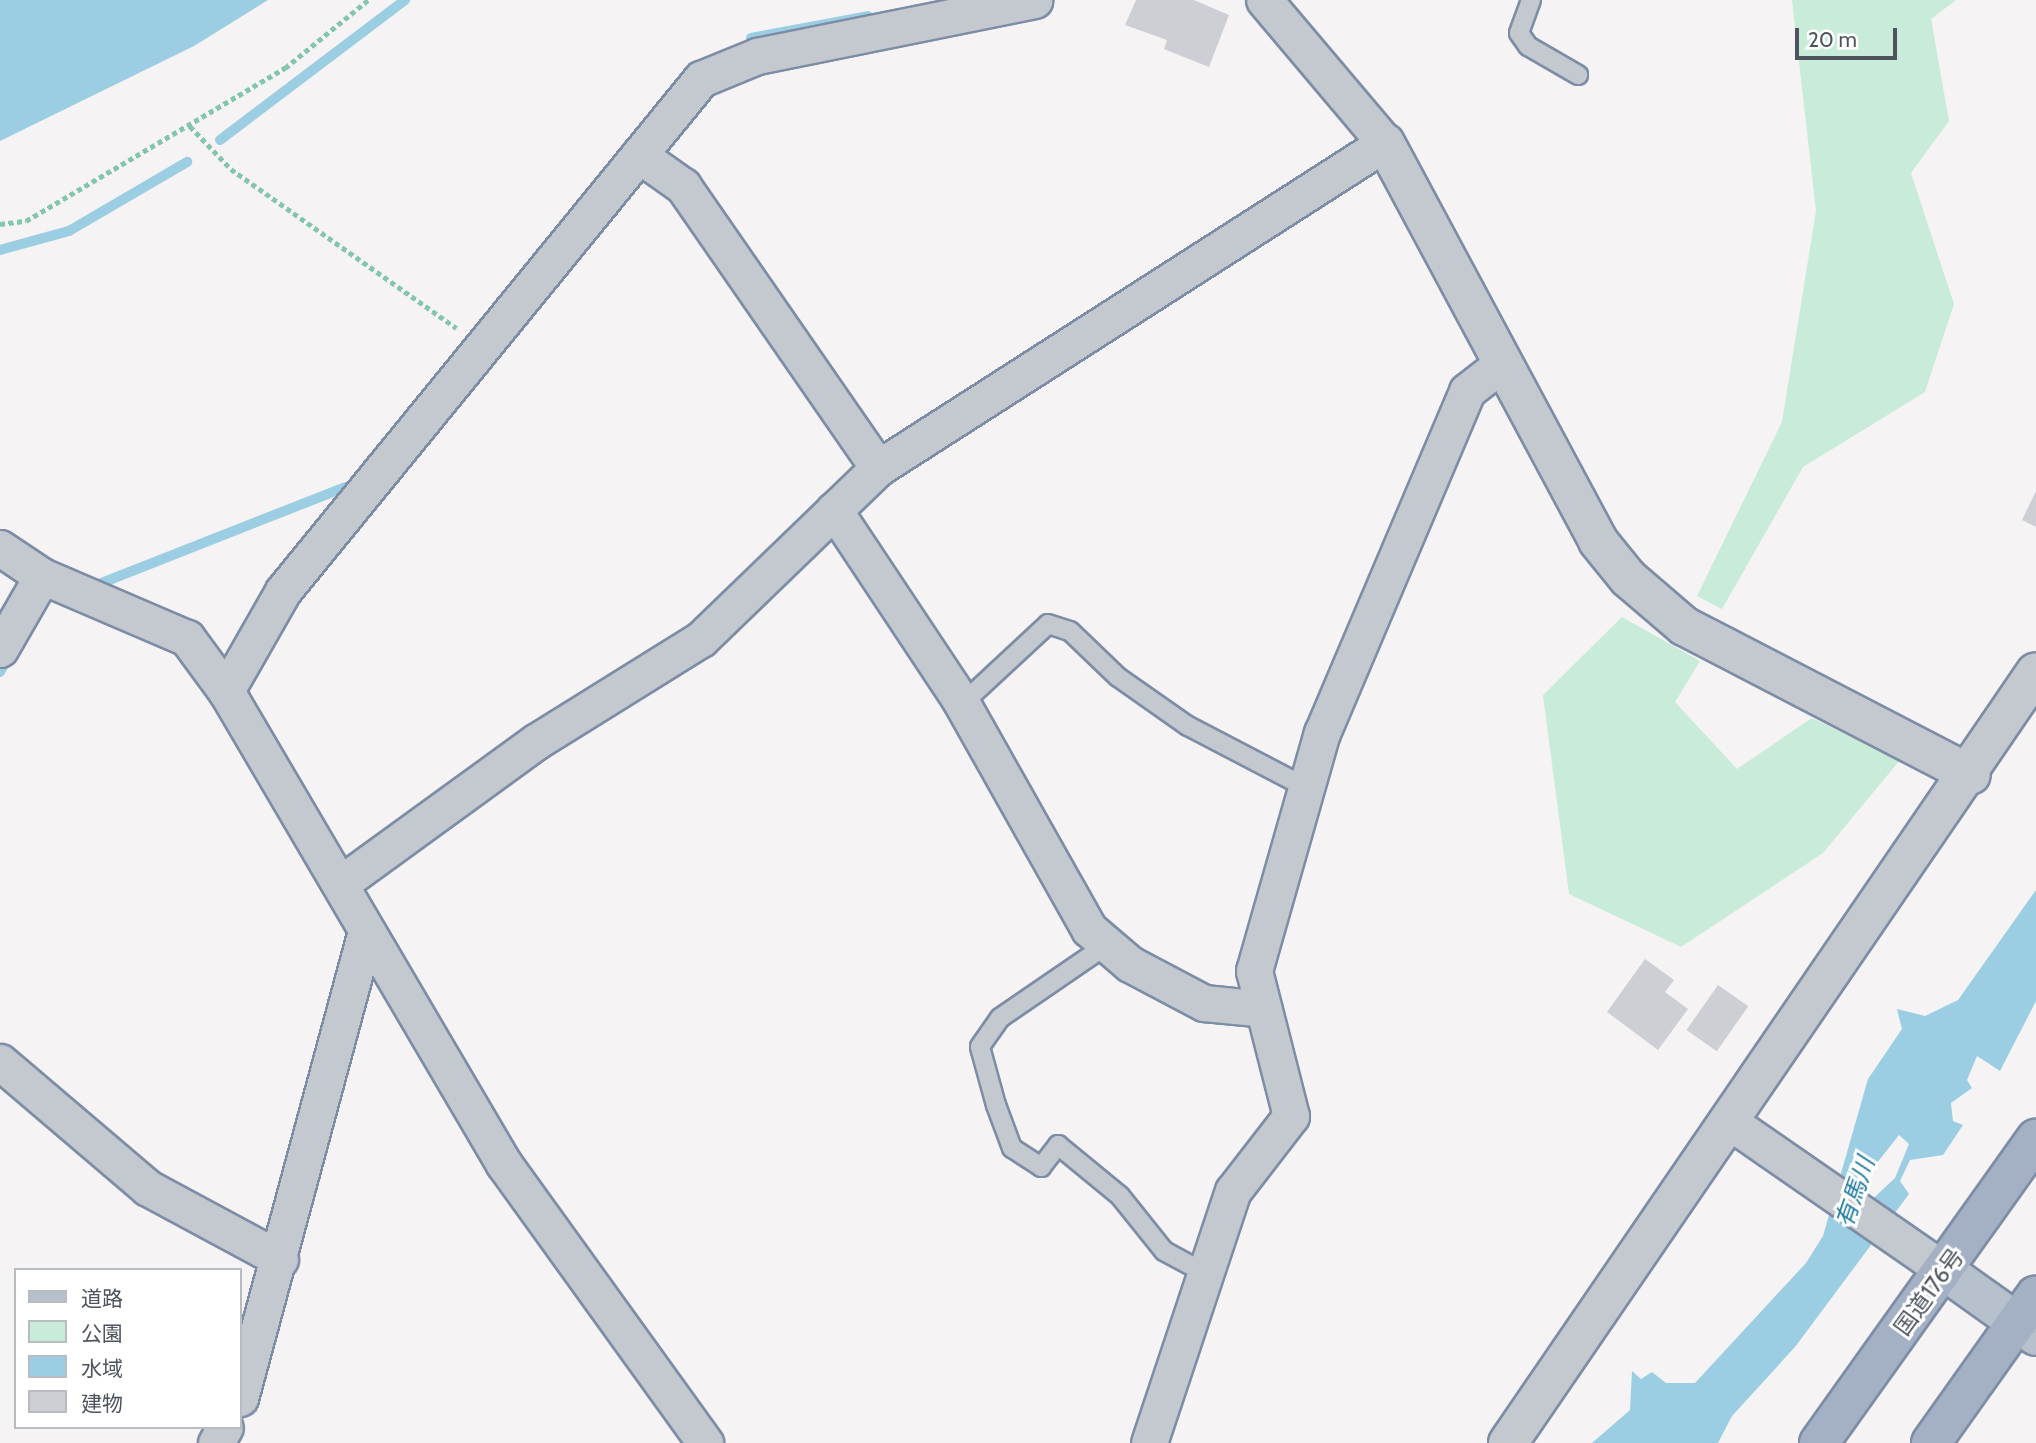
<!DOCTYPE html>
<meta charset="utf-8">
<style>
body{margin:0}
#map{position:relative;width:2036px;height:1443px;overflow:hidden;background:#f5f3f3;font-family:Cabin,"Noto Sans JP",sans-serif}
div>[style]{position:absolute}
.green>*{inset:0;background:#c9ebd9}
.water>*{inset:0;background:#9bcee3}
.stream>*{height:10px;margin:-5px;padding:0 5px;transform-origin:5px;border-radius:5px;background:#9bcee3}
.building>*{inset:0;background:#cecfd4;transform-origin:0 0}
.path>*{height:4.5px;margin-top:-2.25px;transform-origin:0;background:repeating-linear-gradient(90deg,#84c6ab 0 5px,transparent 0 8.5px)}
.roads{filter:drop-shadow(2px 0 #7d8da6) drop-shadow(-2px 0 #7d8da6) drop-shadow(0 2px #7d8da6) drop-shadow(0 -2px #7d8da6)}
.service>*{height:18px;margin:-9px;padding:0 9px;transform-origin:9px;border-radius:9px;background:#c3c9cf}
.minor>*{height:35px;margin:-17.5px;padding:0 17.5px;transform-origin:17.5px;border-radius:17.5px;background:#c3c9cf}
.tertiary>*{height:38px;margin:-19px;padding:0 19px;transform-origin:19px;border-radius:19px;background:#c3c9cf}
.primary>*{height:38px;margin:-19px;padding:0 19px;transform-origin:19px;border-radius:19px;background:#b7c0cd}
.trunk>*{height:38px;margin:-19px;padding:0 19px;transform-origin:19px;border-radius:19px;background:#a4b1c4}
span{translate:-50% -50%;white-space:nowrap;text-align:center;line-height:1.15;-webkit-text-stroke:6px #fff;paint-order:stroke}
.street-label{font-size:23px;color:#4d545e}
.water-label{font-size:24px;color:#1f799f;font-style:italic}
.legend{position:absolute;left:14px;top:1268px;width:228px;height:161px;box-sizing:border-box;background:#fff;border:2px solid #b8bbbf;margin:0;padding:9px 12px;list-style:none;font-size:21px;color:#4d545e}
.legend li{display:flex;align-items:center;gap:14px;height:35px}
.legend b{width:35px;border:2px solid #b8bbbf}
.scale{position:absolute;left:1795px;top:28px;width:102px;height:32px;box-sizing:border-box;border:4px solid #4d545e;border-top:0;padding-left:9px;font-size:21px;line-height:24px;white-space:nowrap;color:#4d545e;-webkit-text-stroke:5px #fff;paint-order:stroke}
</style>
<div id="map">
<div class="green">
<div style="clip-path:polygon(1792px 0,1956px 0,1931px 19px,1949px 121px,1911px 173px,1954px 304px,1925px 392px,1803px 467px,1722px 609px,1697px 596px,1782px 422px,1816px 211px)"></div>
<div style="clip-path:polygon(1622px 617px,1700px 661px,1675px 702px,1737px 769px,1812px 718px,1900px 760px,1823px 853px,1681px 947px,1569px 894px,1543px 695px)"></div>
</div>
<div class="water">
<div style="clip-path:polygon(0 0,268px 0,194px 46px,0 141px)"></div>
<div style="clip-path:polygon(evenodd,2036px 890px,2036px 1001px,2000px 1071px,1977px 1056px,1967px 1080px,1972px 1088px,1951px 1103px,1953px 1121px,1963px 1125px,1943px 1155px,1910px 1160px,1900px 1181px,1909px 1194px,1795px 1347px,1732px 1416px,1718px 1443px,1592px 1443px,1630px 1410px,1632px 1371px,1641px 1379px,1652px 1372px,1666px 1383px,1695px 1383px,1806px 1263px,1823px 1236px,1868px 1079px,1902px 1029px,1897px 1009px,1925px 1016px,1958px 1000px,2036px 890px,1899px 1135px,1909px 1144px,1895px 1178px,1864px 1207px,1858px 1205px,1865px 1178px,1899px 1135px)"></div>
</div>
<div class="stream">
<div style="left:751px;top:38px;width:119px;rotate:-10.6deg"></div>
<div style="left:220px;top:140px;width:232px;rotate:-37.1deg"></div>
<div style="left:0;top:250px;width:72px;rotate:-15.4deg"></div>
<div style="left:69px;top:231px;width:137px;rotate:-30.3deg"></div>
<div style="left:94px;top:586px;width:270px;rotate:-21.5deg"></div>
<div style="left:0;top:672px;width:21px;rotate:-62deg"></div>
</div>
<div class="building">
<div style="clip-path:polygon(1136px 0,1194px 0,1229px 15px,1209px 67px,1164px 49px,1167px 40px,1125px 25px)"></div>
<div style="clip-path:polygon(2036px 491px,2036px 527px,2022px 520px)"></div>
<div style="clip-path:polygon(1645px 959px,1674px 980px,1665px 992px,1688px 1009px,1658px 1050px,1607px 1012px)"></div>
<div style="left:1718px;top:985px;width:37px;height:55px;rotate:35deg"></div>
</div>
<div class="path">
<div style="left:190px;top:126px;width:59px;rotate:46.4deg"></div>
<div style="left:231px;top:169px;width:276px;rotate:35.2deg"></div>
<div style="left:0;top:224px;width:26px;rotate:-7deg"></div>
<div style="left:26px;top:221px;width:301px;rotate:-30.6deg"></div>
<div style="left:285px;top:68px;width:107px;rotate:-39.3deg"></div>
</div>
<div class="roads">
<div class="service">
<div style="left:1531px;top:0;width:35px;rotate:110deg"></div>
<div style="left:1519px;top:33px;width:16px;rotate:55deg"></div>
<div style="left:1528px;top:46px;width:58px;rotate:30.1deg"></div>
<div style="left:962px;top:704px;width:117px;rotate:-42.9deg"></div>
<div style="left:1048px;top:624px;width:23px;rotate:18deg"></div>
<div style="left:1070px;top:631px;width:66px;rotate:43.8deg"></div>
<div style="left:1118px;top:677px;width:85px;rotate:35deg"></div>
<div style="left:1188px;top:726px;width:136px;rotate:27.5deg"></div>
<div style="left:1108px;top:944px;width:131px;rotate:145.6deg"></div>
<div style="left:1000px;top:1018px;width:35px;rotate:125deg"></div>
<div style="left:980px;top:1047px;width:60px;rotate:74.6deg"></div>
<div style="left:996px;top:1105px;width:46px;rotate:69.6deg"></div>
<div style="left:1012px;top:1148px;width:35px;rotate:33deg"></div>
<div style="left:1041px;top:1167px;width:28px;rotate:-52deg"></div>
<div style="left:1058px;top:1145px;width:80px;rotate:39.4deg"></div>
<div style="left:1120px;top:1196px;width:70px;rotate:51.3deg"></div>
<div style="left:1164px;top:1251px;width:44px;rotate:28.3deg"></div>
</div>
<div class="minor">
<div style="left:639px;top:155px;width:54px;rotate:35.2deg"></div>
<div style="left:683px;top:186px;width:343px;rotate:55.3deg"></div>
<div style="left:834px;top:510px;width:228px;rotate:56.4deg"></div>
<div style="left:960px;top:700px;width:263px;rotate:60.6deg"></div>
<div style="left:1089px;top:929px;width:54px;rotate:40.5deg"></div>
<div style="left:1130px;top:964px;width:84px;rotate:27.8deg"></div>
<div style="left:1204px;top:1003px;width:60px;rotate:5.7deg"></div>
<div style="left:0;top:548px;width:50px;rotate:33.7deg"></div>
<div style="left:42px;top:576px;width:158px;rotate:23.2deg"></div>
<div style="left:187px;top:638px;width:66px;rotate:53.7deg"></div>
<div style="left:226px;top:691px;width:549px;rotate:59.56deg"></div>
<div style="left:504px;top:1164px;width:344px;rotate:54.2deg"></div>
<div style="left:0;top:649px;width:84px;rotate:-60.1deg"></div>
<div style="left:226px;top:691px;width:115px;rotate:-60.3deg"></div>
<div style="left:283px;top:591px;width:661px;rotate:-50.77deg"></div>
<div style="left:701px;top:79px;width:61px;rotate:-22.3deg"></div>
<div style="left:757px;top:56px;width:283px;rotate:-11.4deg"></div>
<div style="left:340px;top:884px;width:243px;rotate:-36deg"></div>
<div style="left:537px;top:741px;width:193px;rotate:-31.9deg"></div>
<div style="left:701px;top:639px;width:246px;rotate:-44deg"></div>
<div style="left:878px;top:468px;width:602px;rotate:-32.66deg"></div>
<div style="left:1385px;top:143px;width:187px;rotate:-130.2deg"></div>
<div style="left:0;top:1062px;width:194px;rotate:40.4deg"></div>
<div style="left:148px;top:1188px;width:150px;rotate:28.3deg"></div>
<div style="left:1733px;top:1124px;width:258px;rotate:34.7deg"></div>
<div style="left:240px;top:1398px;width:480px;rotate:-74.9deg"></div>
<div style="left:216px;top:1443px;width:18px;rotate:-61deg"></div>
<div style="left:1149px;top:1443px;width:266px;rotate:-71.6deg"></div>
<div style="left:1233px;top:1191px;width:95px;rotate:-52.3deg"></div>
<div style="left:1291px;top:1116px;width:150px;rotate:-104.3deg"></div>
<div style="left:1254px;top:971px;width:248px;rotate:-74.1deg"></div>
<div style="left:1322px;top:733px;width:371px;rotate:-67deg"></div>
<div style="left:1467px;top:391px;width:46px;rotate:-37.9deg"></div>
</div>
<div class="tertiary">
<div style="left:1385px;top:143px;width:451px;rotate:61.8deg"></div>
<div style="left:1598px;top:541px;width:48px;rotate:51deg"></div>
<div style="left:1628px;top:578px;width:74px;rotate:40.6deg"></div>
<div style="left:1684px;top:626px;width:323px;rotate:27.4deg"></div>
<div style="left:1508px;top:1443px;width:934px;rotate:-55.6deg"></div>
</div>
<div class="primary">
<div style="left:1945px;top:1271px;width:112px;rotate:35.5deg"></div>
</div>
<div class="trunk">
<div style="left:1819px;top:1443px;width:374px;rotate:-54.5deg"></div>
<div style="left:1931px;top:1443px;width:181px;rotate:-54.6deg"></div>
</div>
</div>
<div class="street-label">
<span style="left:1929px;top:1292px;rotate:-54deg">国道176号</span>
</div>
<div class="water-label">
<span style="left:1855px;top:1192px;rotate:-71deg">有馬川</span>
</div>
<ul class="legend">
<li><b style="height:9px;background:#b7c0cd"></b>道路</li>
<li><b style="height:19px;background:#c9ebd9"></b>公園</li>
<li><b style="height:19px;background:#9bcee3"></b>水域</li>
<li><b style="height:19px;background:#cecfd4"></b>建物</li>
</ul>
<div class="scale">20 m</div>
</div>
